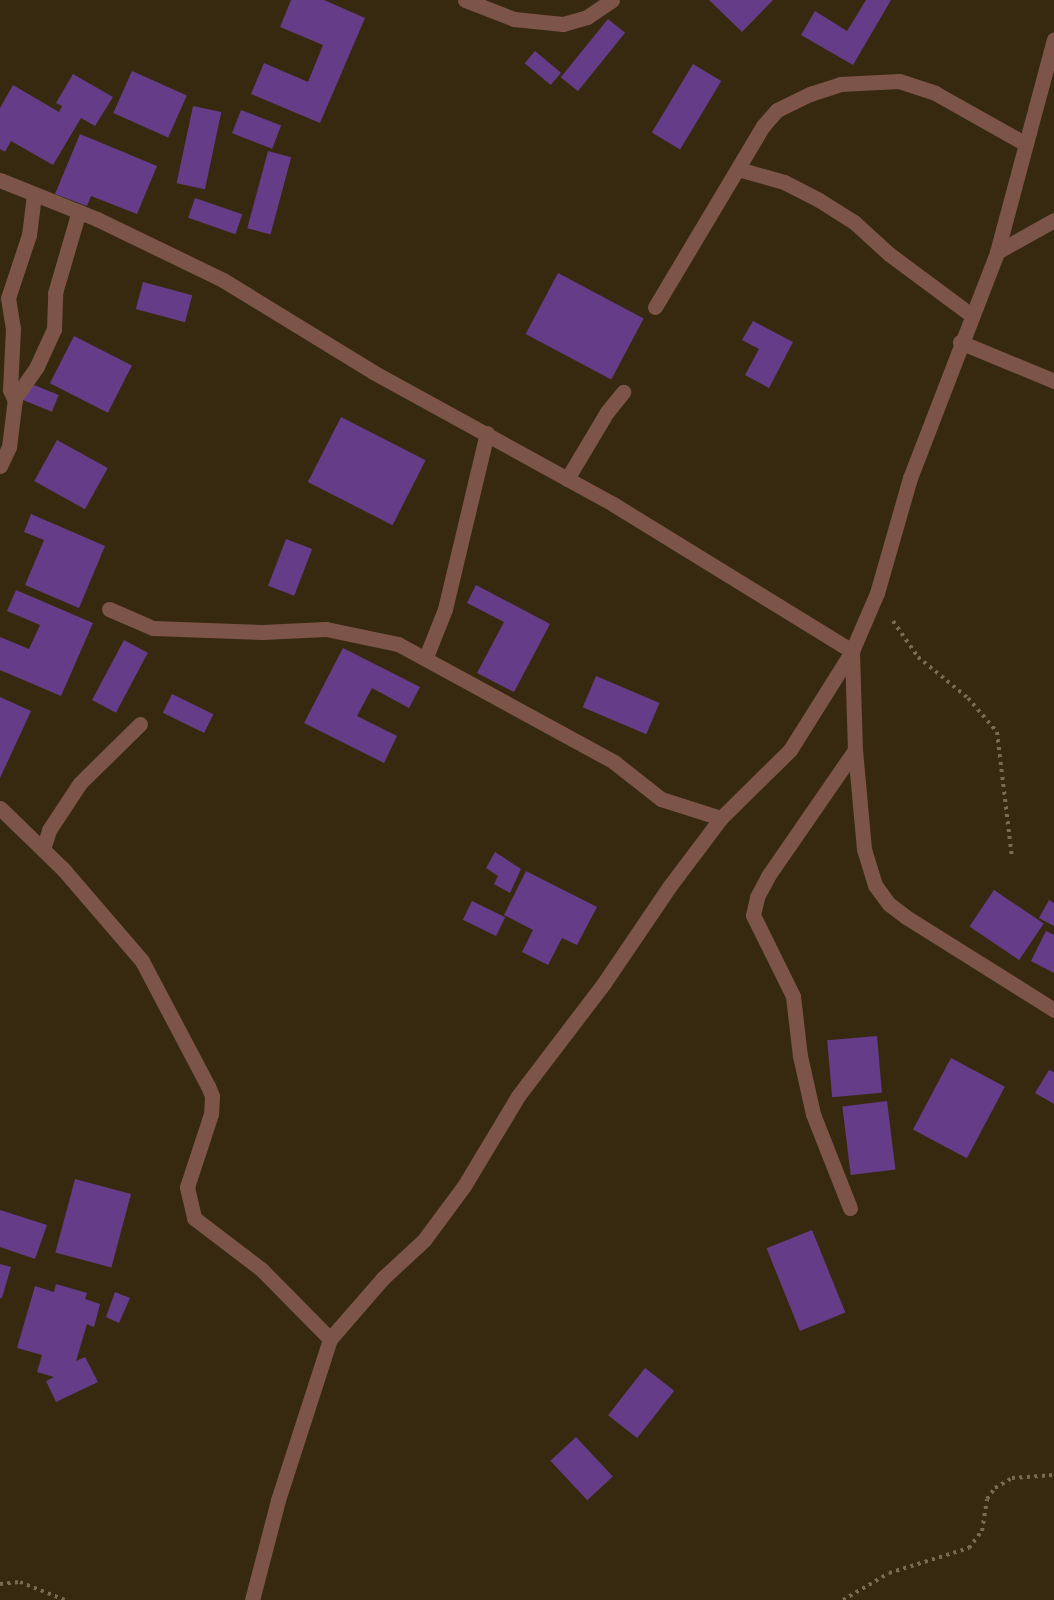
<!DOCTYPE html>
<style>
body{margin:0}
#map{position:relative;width:1054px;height:1600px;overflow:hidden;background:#372910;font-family:Raleway,sans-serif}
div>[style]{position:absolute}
.building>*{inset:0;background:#653c88;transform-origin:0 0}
.path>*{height:4px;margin-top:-2px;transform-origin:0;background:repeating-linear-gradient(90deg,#776b56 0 3px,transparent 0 7.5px)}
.minor>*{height:15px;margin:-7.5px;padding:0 7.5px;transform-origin:7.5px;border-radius:7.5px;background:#7c5548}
span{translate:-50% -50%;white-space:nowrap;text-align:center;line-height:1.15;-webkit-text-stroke:4.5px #372910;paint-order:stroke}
</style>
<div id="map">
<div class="building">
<div style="clip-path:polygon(291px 0,324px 0,365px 18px,320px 123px,251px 94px,264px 63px,308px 82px,323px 45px,280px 27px)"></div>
<div style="clip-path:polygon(709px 0,773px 0,742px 32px)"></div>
<div style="clip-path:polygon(866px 0,891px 0,853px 65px,801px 35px,815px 11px,847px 31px)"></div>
<div style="left:608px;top:19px;width:22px;height:75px;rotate:39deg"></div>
<div style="left:535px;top:51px;width:34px;height:16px;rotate:40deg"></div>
<div style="left:693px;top:64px;width:33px;height:80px;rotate:31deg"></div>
<div style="left:132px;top:71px;width:60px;height:46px;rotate:24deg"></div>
<div style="clip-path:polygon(73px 74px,113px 97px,95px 126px,81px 118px,53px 165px,11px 141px,5px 152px,0 149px,0 108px,13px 85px,59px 112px,62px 106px,56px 103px)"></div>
<div style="left:193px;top:106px;width:29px;height:79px;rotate:12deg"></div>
<div style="left:241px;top:110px;width:43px;height:25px;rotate:21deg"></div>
<div style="clip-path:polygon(80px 134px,157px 166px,137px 214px,91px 196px,87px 206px,55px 194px)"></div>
<div style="left:268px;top:151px;width:24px;height:80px;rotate:15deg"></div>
<div style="left:195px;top:198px;width:50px;height:21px;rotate:19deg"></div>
<div style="left:558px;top:273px;width:97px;height:69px;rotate:28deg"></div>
<div style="left:143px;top:282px;width:51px;height:28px;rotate:15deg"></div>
<div style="clip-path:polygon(753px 321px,793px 342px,769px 388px,745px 375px,759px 349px,742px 340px)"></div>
<div style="left:74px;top:336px;width:65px;height:53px;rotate:27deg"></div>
<div style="left:29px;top:383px;width:32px;height:18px;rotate:22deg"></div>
<div style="left:341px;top:417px;width:95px;height:73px;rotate:27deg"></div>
<div style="left:57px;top:440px;width:58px;height:47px;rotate:29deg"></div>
<div style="clip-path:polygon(31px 514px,105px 546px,79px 608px,25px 585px,44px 540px,24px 532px)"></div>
<div style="left:286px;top:539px;width:28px;height:50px;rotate:21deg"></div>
<div style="clip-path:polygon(476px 585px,550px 624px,514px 692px,477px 673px,504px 622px,467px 603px)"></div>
<div style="clip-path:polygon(16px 590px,93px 623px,61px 696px,0 670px,0 637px,29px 649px,40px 625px,7px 611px)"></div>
<div style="left:124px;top:640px;width:27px;height:68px;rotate:28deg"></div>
<div style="clip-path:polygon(343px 648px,420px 687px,409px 708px,372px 688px,357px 716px,397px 736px,384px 763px,304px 723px)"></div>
<div style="left:596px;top:676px;width:69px;height:34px;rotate:23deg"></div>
<div style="left:172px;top:694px;width:46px;height:21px;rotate:26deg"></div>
<div style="clip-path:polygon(0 697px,31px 711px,0 778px)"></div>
<div style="clip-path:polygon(495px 852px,521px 869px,510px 893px,494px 884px,498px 876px,486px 868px)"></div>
<div style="clip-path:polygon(526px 871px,597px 907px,577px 945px,562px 938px,548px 965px,522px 952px,533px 930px,504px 915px)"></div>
<div style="left:994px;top:890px;width:60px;height:44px;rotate:34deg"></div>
<div style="clip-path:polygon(1049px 900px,1054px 903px,1054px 926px,1039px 918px)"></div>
<div style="left:472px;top:901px;width:37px;height:21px;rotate:26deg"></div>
<div style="clip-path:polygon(1046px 931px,1054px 935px,1054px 973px,1031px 961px)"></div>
<div style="left:877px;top:1036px;width:57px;height:50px;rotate:85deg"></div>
<div style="left:951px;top:1058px;width:61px;height:81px;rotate:28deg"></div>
<div style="clip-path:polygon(1049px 1070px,1054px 1072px,1054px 1104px,1035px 1093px)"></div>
<div style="left:887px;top:1101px;width:69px;height:45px;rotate:83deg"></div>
<div style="left:75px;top:1179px;width:58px;height:76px;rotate:15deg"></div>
<div style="clip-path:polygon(0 1210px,47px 1225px,35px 1259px,0 1247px)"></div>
<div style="left:812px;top:1230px;width:89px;height:49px;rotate:68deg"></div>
<div style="clip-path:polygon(0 1264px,11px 1267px,2px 1298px,0 1298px)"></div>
<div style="clip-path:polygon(56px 1284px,87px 1293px,85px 1299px,100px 1304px,94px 1327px,87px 1324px,76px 1361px,85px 1357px,98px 1382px,56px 1402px,46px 1381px,54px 1377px,37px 1372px,42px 1355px,17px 1348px,35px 1286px,54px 1292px)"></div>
<div style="clip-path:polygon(115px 1292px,130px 1298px,119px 1323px,106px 1317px)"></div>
<div style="left:645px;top:1368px;width:37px;height:60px;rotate:38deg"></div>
<div style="left:576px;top:1437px;width:54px;height:35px;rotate:47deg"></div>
</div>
<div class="path">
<div style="left:893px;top:621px;width:44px;rotate:55.2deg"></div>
<div style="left:918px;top:657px;width:65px;rotate:39.4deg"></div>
<div style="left:968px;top:698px;width:45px;rotate:49.5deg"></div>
<div style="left:997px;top:732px;width:127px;rotate:83.2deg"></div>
<div style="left:0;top:1584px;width:20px;rotate:-6deg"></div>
<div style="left:20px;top:1582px;width:48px;rotate:21.8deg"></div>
<div style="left:843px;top:1600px;width:53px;rotate:-30.4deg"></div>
<div style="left:889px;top:1573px;width:84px;rotate:-17.4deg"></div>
<div style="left:969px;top:1548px;width:21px;rotate:-53deg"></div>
<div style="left:982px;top:1531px;width:32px;rotate:-81deg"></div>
<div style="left:987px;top:1499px;width:14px;rotate:-54deg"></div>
<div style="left:995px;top:1488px;width:20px;rotate:-30deg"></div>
<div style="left:1012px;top:1478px;width:42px;rotate:-4.1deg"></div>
</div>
<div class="minor">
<div style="left:465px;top:0;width:53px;rotate:21.2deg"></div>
<div style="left:514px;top:19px;width:49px;rotate:5.8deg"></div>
<div style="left:563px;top:24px;width:25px;rotate:-16deg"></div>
<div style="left:587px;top:17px;width:30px;rotate:-34deg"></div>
<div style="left:738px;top:169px;width:48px;rotate:15.8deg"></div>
<div style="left:784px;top:182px;width:39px;rotate:27deg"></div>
<div style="left:819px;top:200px;width:41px;rotate:32.2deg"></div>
<div style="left:854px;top:222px;width:47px;rotate:42.4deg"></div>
<div style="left:889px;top:254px;width:102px;rotate:36.6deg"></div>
<div style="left:0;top:180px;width:105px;rotate:21.9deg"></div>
<div style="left:97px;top:219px;width:140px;rotate:25.8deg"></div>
<div style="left:223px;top:280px;width:176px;rotate:31.5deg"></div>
<div style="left:373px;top:372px;width:274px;rotate:28.8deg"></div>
<div style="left:613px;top:504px;width:281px;rotate:31.6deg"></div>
<div style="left:852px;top:651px;width:99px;rotate:88.3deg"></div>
<div style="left:855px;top:750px;width:99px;rotate:84.8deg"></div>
<div style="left:864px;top:849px;width:38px;rotate:73deg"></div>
<div style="left:875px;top:885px;width:24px;rotate:54deg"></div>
<div style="left:889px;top:904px;width:21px;rotate:37deg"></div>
<div style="left:906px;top:917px;width:175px;rotate:32.1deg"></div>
<div style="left:997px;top:252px;width:65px;rotate:-29.3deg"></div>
<div style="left:655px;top:307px;width:211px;rotate:-59.2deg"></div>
<div style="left:763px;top:126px;width:21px;rotate:-49deg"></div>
<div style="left:777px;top:110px;width:37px;rotate:-26deg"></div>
<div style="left:810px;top:94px;width:32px;rotate:-18deg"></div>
<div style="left:840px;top:84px;width:59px;rotate:-2.9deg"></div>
<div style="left:899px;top:81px;width:38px;rotate:18deg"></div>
<div style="left:935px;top:93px;width:104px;rotate:29.3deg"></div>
<div style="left:960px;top:342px;width:102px;rotate:22.5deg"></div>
<div style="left:15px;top:401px;width:12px;rotate:-114deg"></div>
<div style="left:10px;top:390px;width:61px;rotate:-87.2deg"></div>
<div style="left:13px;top:329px;width:31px;rotate:-99deg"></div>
<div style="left:8px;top:298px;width:66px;rotate:-71.6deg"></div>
<div style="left:29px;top:235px;width:40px;rotate:-82.9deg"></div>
<div style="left:0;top:466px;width:21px;rotate:-65deg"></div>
<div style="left:9px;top:447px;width:49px;rotate:-83deg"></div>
<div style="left:15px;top:398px;width:39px;rotate:-55deg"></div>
<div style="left:37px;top:366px;width:41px;rotate:-65.3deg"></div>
<div style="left:54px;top:329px;width:36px;rotate:-88deg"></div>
<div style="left:55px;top:293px;width:85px;rotate:-73.7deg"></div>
<div style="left:567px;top:479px;width:78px;rotate:-59.2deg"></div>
<div style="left:607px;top:412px;width:26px;rotate:-51deg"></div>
<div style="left:109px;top:609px;width:48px;rotate:23.4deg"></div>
<div style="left:153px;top:628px;width:109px;rotate:2.1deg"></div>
<div style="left:262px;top:632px;width:64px;rotate:-2.7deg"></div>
<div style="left:326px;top:629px;width:74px;rotate:11.8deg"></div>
<div style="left:398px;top:644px;width:246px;rotate:28.6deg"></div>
<div style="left:614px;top:762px;width:60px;rotate:38.2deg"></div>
<div style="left:661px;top:799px;width:63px;rotate:17.6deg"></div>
<div style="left:426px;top:657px;width:52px;rotate:-68.4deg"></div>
<div style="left:445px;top:609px;width:181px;rotate:-76.6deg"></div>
<div style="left:0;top:808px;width:88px;rotate:44.1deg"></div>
<div style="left:63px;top:869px;width:121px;rotate:49.3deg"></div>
<div style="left:142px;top:961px;width:141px;rotate:62.2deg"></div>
<div style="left:208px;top:1086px;width:11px;rotate:68deg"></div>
<div style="left:212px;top:1096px;width:18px;rotate:93deg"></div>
<div style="left:211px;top:1114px;width:77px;rotate:108.2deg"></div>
<div style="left:187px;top:1187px;width:32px;rotate:77deg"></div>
<div style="left:194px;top:1218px;width:84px;rotate:37.3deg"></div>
<div style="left:261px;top:1269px;width:98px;rotate:45.4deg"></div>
<div style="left:43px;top:849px;width:20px;rotate:-72deg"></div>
<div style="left:49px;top:830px;width:56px;rotate:-56.6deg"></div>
<div style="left:80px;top:783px;width:84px;rotate:-44.5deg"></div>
<div style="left:850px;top:1208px;width:101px;rotate:-111.5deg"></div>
<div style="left:813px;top:1114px;width:59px;rotate:-102.6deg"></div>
<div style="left:800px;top:1056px;width:60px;rotate:-96.7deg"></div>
<div style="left:793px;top:996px;width:90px;rotate:-116.3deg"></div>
<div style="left:753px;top:915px;width:18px;rotate:-77deg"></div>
<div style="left:757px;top:897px;width:24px;rotate:-62deg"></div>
<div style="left:768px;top:876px;width:153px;rotate:-55.4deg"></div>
<div style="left:252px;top:1600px;width:103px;rotate:-75.4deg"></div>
<div style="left:278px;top:1500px;width:169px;rotate:-72.1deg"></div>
<div style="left:330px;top:1339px;width:81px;rotate:-49deg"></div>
<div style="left:383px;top:1278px;width:56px;rotate:-42.8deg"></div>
<div style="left:424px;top:1240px;width:67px;rotate:-53.5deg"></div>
<div style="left:464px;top:1186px;width:105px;rotate:-59deg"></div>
<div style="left:518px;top:1096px;width:142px;rotate:-52.7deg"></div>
<div style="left:604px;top:983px;width:116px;rotate:-55.9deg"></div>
<div style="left:669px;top:887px;width:86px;rotate:-53deg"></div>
<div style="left:721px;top:818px;width:97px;rotate:-44.6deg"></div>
<div style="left:790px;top:750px;width:117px;rotate:-57.9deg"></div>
<div style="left:852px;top:651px;width:63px;rotate:-66.7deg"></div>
<div style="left:877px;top:593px;width:120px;rotate:-74deg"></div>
<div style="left:910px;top:478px;width:242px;rotate:-68.9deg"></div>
<div style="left:997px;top:252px;width:220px;rotate:-75deg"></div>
</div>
</div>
